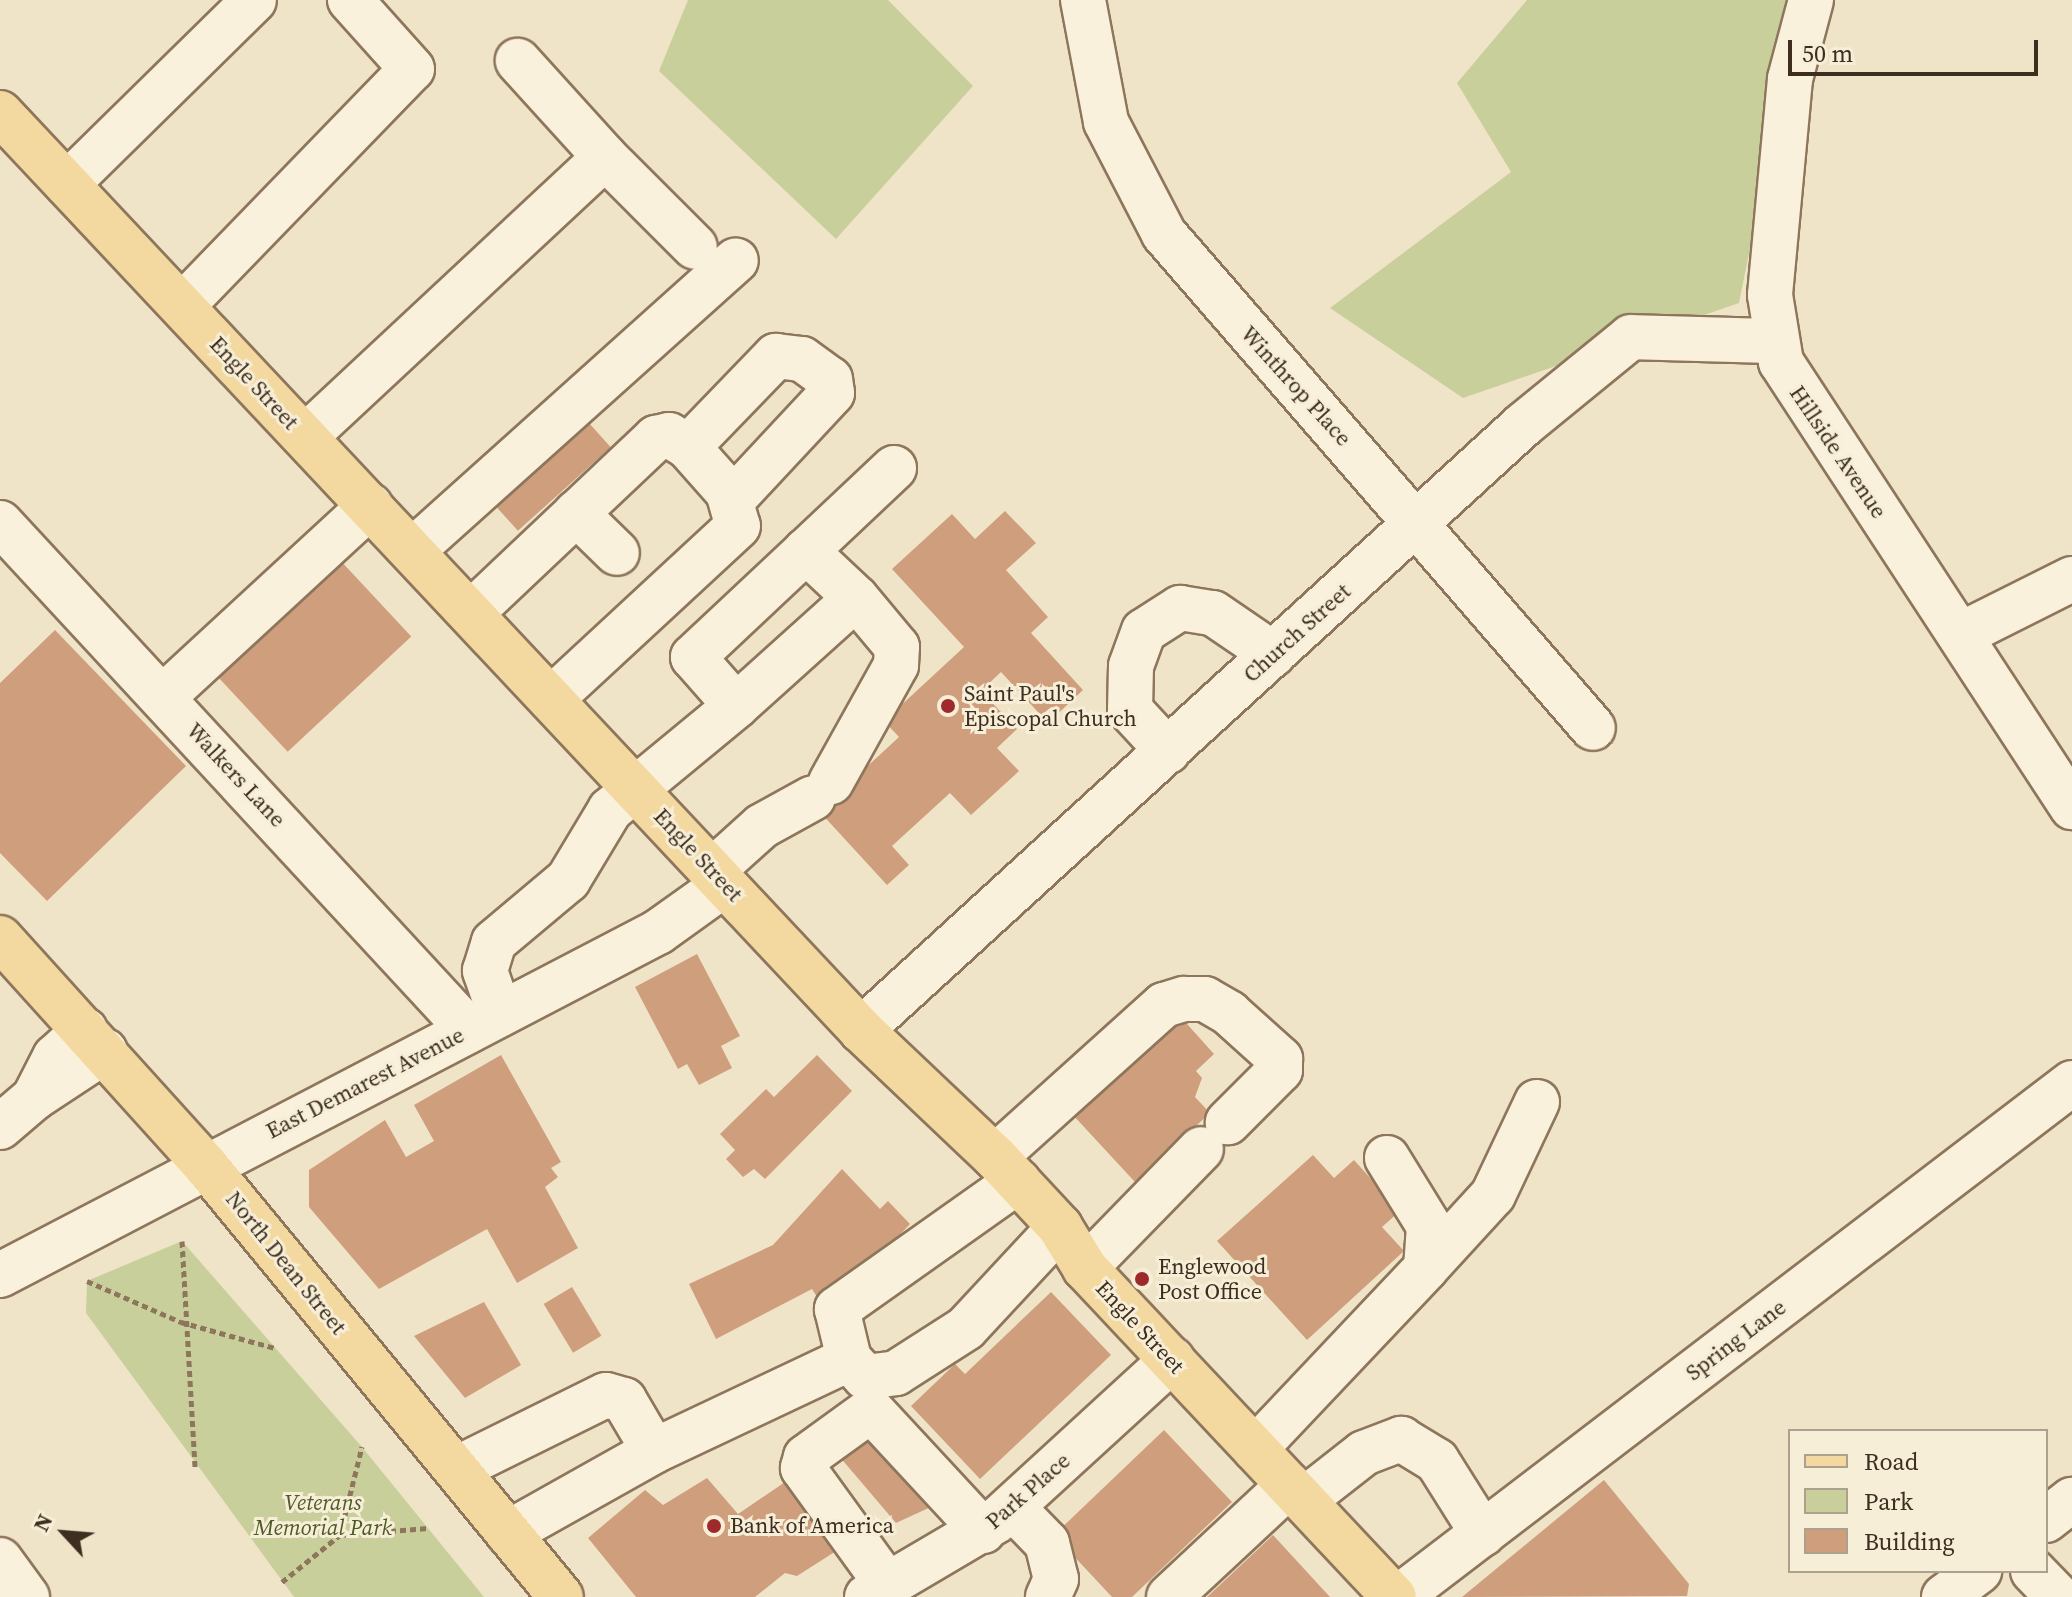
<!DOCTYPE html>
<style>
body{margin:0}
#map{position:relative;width:2072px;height:1597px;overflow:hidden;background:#f0e4c8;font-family:"Source Serif 4",serif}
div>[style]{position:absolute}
.green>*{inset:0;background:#c9cf9b}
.building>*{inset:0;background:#cf9f7d;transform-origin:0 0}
.path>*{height:5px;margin-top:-2.5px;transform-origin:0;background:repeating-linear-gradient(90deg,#8d765c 0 6px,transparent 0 10px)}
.roads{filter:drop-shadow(2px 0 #8d765c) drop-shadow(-2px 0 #8d765c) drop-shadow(0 2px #8d765c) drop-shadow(0 -2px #8d765c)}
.minor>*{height:44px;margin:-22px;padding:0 22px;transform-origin:22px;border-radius:22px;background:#faf1dc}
.major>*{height:44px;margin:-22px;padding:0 22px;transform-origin:22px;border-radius:22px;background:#f3d9a0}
.dots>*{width:22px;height:22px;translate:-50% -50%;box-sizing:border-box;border:4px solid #f7eed8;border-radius:50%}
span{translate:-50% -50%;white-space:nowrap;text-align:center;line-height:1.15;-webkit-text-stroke:6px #f7eed8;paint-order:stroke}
.street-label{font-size:22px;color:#3d2e20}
.poi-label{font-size:22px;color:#3d2e20}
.left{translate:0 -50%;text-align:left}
.park-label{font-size:22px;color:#4d5a26;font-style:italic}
.legend{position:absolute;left:1788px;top:1429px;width:260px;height:144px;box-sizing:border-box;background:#f7eed8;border:2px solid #ada18e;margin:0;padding:10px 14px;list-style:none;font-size:24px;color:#3d2e20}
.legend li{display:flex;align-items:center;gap:16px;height:40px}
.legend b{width:40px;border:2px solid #ada18e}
.north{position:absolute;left:24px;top:1493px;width:80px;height:80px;-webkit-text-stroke:6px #f7eed8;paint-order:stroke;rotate:296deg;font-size:22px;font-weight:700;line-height:32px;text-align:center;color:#3d2e20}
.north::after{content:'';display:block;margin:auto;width:28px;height:36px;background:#3d2e20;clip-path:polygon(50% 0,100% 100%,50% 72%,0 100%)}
.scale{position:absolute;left:1788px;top:40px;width:250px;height:36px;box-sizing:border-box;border:4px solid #3d2e20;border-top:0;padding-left:10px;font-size:24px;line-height:28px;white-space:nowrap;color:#3d2e20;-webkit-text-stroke:6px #f7eed8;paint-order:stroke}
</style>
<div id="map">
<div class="green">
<div style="clip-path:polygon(688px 0,888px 0,973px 86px,836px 239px,659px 71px)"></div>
<div style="clip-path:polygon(1527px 0,1800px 0,1739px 303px,1463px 398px,1330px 308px,1511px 172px,1457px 83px)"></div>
<div style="clip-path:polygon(182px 1241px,362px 1447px,484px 1597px,294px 1597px,86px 1313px,87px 1281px)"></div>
</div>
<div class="building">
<div style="left:580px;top:413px;width:46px;height:125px;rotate:48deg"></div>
<div style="clip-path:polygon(1005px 511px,1036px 543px,1006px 570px,1048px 617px,1031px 633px,1083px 690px,1048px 723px,1001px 672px,981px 691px,1017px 729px,997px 748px,1019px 771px,971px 815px,950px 793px,892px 846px,909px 865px,887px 885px,819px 811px,899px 737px,884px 721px,964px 647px,892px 569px,952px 514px,975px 539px)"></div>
<div style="left:339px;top:559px;width:106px;height:169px;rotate:47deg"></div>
<div style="clip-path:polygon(55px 630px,186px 766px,47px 901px,0 853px,0 683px)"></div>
<div style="clip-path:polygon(697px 954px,740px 1036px,721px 1046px,732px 1068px,699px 1085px,687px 1064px,678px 1069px,635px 987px)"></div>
<div style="clip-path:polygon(1179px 1015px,1214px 1054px,1196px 1071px,1202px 1078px,1195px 1097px,1210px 1113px,1135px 1182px,1072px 1114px)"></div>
<div style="clip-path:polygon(501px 1055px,561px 1162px,551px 1168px,558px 1177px,545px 1187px,578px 1248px,517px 1283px,487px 1229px,379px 1289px,309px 1207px,309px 1170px,385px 1120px,406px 1157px,434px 1141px,414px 1105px)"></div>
<div style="clip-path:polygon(817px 1055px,852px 1091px,765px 1179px,754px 1169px,743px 1177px,726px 1159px,735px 1150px,720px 1134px,766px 1089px,774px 1097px)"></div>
<div style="clip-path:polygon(1313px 1155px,1334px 1178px,1354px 1160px,1400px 1211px,1382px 1227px,1404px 1251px,1307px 1340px,1217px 1241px)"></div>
<div style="clip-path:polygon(842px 1169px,880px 1209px,888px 1201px,910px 1224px,873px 1263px,817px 1297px,812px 1289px,716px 1339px,689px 1284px,773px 1245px)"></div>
<div style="left:572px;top:1287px;width:57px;height:33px;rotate:59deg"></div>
<div style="clip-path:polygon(1051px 1292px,1111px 1355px,980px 1479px,911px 1406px,955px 1364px,965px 1374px)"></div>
<div style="clip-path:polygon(484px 1302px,521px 1365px,465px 1398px,414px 1336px)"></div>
<div style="clip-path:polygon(875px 1417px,946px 1500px,896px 1523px,833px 1449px)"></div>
<div style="clip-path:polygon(1164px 1430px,1232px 1502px,1132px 1597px,1112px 1597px,1054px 1535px)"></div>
<div style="clip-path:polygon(707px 1478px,738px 1514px,788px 1480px,844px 1546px,797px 1576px,785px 1573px,755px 1597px,636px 1597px,588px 1538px,645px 1490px,663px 1505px)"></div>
<div style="clip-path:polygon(1604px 1480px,1689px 1584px,1687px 1596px,1462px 1597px)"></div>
<div style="clip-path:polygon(1273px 1535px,1330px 1597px,1207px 1597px)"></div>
</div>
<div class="path">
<div style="left:182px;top:1241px;width:227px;rotate:86.7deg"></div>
<div style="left:87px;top:1281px;width:103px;rotate:23.6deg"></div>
<div style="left:181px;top:1322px;width:98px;rotate:15.5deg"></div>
<div style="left:340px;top:1535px;width:88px;rotate:-4.5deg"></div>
<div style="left:282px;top:1582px;width:75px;rotate:-39deg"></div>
<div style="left:340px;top:1535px;width:91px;rotate:-76deg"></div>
</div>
<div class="roads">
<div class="minor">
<div style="left:1083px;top:0;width:124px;rotate:79.3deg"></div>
<div style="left:1106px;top:122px;width:126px;rotate:62.6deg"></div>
<div style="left:1164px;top:234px;width:654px;rotate:49.03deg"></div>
<div style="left:1811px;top:0;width:82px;rotate:104.9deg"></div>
<div style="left:1790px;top:79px;width:217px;rotate:95.3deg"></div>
<div style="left:1770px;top:295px;width:68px;rotate:80.7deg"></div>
<div style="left:1781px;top:362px;width:532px;rotate:56.82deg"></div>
<div style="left:605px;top:157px;width:127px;rotate:45deg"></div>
<div style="left:67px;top:184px;width:262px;rotate:-44.5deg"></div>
<div style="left:182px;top:306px;width:330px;rotate:-45.9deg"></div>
<div style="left:412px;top:69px;width:93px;rotate:-131.9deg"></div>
<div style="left:305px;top:437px;width:410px;rotate:-43deg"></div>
<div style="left:605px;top:157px;width:130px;rotate:-132.2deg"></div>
<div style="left:688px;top:447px;width:127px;rotate:-46deg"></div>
<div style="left:776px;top:356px;width:26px;rotate:7deg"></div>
<div style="left:802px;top:359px;width:34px;rotate:36deg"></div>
<div style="left:830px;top:379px;width:14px;rotate:82deg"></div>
<div style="left:832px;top:393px;width:145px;rotate:133deg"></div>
<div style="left:576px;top:513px;width:57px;rotate:44.3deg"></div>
<div style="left:0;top:523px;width:691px;rotate:47.23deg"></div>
<div style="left:412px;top:551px;width:435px;rotate:-41.9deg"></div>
<div style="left:806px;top:551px;width:121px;rotate:-43.3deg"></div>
<div style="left:471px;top:613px;width:255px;rotate:-43.4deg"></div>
<div style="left:656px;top:438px;width:13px;rotate:-13deg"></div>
<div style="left:669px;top:435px;width:22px;rotate:32deg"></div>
<div style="left:688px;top:447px;width:60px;rotate:48.4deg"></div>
<div style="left:728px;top:492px;width:35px;rotate:74deg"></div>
<div style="left:738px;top:526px;width:255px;rotate:137.2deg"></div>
<div style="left:1962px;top:634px;width:123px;rotate:-26.6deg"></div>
<div style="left:163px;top:697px;width:282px;rotate:-42.7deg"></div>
<div style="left:1168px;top:751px;width:56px;rotate:-132.8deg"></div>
<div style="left:1130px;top:710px;width:44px;rotate:-88.7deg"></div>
<div style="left:1131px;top:666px;width:37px;rotate:-70deg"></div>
<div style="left:1144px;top:631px;width:43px;rotate:-32.6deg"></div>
<div style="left:1180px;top:608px;width:33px;rotate:9deg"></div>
<div style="left:1213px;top:613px;width:73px;rotate:34.3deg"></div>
<div style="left:831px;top:782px;width:134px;rotate:-60.9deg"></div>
<div style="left:896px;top:665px;width:18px;rotate:-87deg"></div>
<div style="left:897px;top:647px;width:64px;rotate:-129.9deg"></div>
<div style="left:712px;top:871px;width:67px;rotate:-42deg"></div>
<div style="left:762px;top:826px;width:58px;rotate:-28.8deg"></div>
<div style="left:500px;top:1014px;width:46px;rotate:-109.2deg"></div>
<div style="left:485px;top:971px;width:30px;rotate:-73deg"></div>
<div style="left:494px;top:942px;width:97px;rotate:-40deg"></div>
<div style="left:568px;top:880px;width:82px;rotate:-59deg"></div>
<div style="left:610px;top:810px;width:163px;rotate:-39.5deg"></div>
<div style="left:736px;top:706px;width:161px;rotate:-42deg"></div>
<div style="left:856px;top:598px;width:69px;rotate:-136.8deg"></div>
<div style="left:806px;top:551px;width:155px;rotate:136.8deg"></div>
<div style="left:693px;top:657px;width:65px;rotate:48.7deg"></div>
<div style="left:85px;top:1030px;width:40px;rotate:138deg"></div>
<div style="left:55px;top:1057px;width:46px;rotate:117.1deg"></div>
<div style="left:34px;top:1098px;width:85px;rotate:-33.5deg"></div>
<div style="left:861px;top:1030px;width:897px;rotate:-42.42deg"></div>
<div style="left:1523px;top:425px;width:139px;rotate:-39.2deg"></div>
<div style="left:1631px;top:337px;width:144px;rotate:1.6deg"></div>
<div style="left:0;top:1127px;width:45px;rotate:-40.5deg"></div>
<div style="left:995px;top:1157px;width:227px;rotate:-42deg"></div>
<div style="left:1164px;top:1005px;width:21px;rotate:-17deg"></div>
<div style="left:1184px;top:999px;width:21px"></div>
<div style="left:1205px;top:999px;width:28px;rotate:30deg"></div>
<div style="left:1229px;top:1013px;width:69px;rotate:42deg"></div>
<div style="left:1280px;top:1059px;width:11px;rotate:90deg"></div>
<div style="left:1280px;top:1070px;width:74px;rotate:135deg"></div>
<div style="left:1018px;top:1181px;width:222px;rotate:144.7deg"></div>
<div style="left:837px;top:1309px;width:51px;rotate:76.5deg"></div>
<div style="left:849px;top:1359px;width:24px;rotate:48deg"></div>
<div style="left:865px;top:1377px;width:31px;rotate:-7deg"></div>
<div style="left:896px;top:1373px;width:83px;rotate:-32.7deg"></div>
<div style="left:966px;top:1328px;width:138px;rotate:-47.1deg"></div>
<div style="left:1085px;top:1268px;width:166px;rotate:-45.7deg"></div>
<div style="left:1426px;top:1268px;width:99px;rotate:-47.5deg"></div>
<div style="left:1493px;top:1195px;width:103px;rotate:-64.7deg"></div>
<div style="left:0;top:1275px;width:742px;rotate:-27.53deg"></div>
<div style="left:658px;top:932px;width:82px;rotate:-35.6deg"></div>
<div style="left:1255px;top:1449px;width:249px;rotate:-46.6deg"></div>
<div style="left:1426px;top:1268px;width:42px;rotate:-85.9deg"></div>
<div style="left:1429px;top:1226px;width:80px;rotate:-121.7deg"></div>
<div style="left:456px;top:1469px;width:167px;rotate:-26.3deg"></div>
<div style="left:606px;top:1395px;width:19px;rotate:16deg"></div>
<div style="left:624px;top:1400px;width:59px;rotate:59.5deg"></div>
<div style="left:1304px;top:1500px;width:76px;rotate:-38.1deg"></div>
<div style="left:1364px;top:1453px;width:40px;rotate:-21deg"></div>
<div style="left:1401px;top:1439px;width:42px;rotate:31.4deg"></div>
<div style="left:1437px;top:1461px;width:86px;rotate:57.8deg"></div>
<div style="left:1012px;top:1507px;width:50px;rotate:45.8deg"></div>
<div style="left:1047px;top:1543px;width:37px;rotate:76deg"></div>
<div style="left:1056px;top:1579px;width:20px;rotate:114deg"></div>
<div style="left:2046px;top:1520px;width:33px;rotate:-38deg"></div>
<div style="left:508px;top:1533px;width:167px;rotate:-29.3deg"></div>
<div style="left:654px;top:1451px;width:216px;rotate:-25.3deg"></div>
<div style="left:0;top:1560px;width:46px;rotate:53.9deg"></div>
<div style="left:2033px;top:1571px;width:36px;rotate:46deg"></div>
<div style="left:889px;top:1587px;width:147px;rotate:-125.9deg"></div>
<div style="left:803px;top:1468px;width:11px;rotate:-75deg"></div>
<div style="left:806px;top:1457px;width:80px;rotate:-35.9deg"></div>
<div style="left:871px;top:1410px;width:165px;rotate:47.2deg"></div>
<div style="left:867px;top:1597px;width:150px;rotate:-30.5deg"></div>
<div style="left:996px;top:1521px;width:239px;rotate:-42.5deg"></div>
<div style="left:1169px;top:1597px;width:164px;rotate:-43deg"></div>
<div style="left:1399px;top:1597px;width:847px;rotate:-37.37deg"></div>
<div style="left:1944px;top:1597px;width:44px;rotate:-36.6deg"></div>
</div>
<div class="major">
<div style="left:0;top:113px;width:1258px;rotate:46.8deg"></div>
<div style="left:861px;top:1030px;width:185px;rotate:43.5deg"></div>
<div style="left:995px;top:1157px;width:96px;rotate:47.1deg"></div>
<div style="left:1060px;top:1227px;width:48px;rotate:58.6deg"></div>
<div style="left:1085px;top:1268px;width:451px;rotate:46.8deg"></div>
<div style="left:0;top:938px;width:307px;rotate:47.9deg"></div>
<div style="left:206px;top:1166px;width:558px;rotate:50.52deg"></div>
</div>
</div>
<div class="dots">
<div style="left:948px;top:706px;background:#9e2a2b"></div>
<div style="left:1142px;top:1279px;background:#9e2a2b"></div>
<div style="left:714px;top:1526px;background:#9e2a2b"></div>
</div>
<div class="street-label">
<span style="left:254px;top:383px;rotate:47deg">Engle Street</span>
<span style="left:1296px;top:386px;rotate:48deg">Winthrop Place</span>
<span style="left:1838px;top:452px;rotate:56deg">Hillside Avenue</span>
<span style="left:1297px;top:633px;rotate:-42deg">Church Street</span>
<span style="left:236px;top:775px;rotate:47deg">Walkers Lane</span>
<span style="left:698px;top:855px;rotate:47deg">Engle Street</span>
<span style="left:365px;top:1083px;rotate:-27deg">East Demarest Avenue</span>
<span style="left:286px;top:1263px;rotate:51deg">North Dean Street</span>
<span style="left:1140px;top:1327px;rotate:47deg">Engle Street</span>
<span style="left:1736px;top:1340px;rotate:-37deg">Spring Lane</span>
<span style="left:1028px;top:1491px;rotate:-41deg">Park Place</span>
</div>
<div class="poi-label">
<span class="left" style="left:964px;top:706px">Saint Paul's<br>Episcopal Church</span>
<span class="left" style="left:1158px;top:1279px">Englewood<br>Post Office</span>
<span class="left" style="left:730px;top:1526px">Bank of America</span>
</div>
<div class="park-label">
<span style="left:323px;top:1515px">Veterans<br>Memorial Park</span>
</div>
<ul class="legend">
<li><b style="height:10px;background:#f3d9a0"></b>Road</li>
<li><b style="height:22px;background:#c9cf9b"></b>Park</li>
<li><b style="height:22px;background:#cf9f7d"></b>Building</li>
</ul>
<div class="north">N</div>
<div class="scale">50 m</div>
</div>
